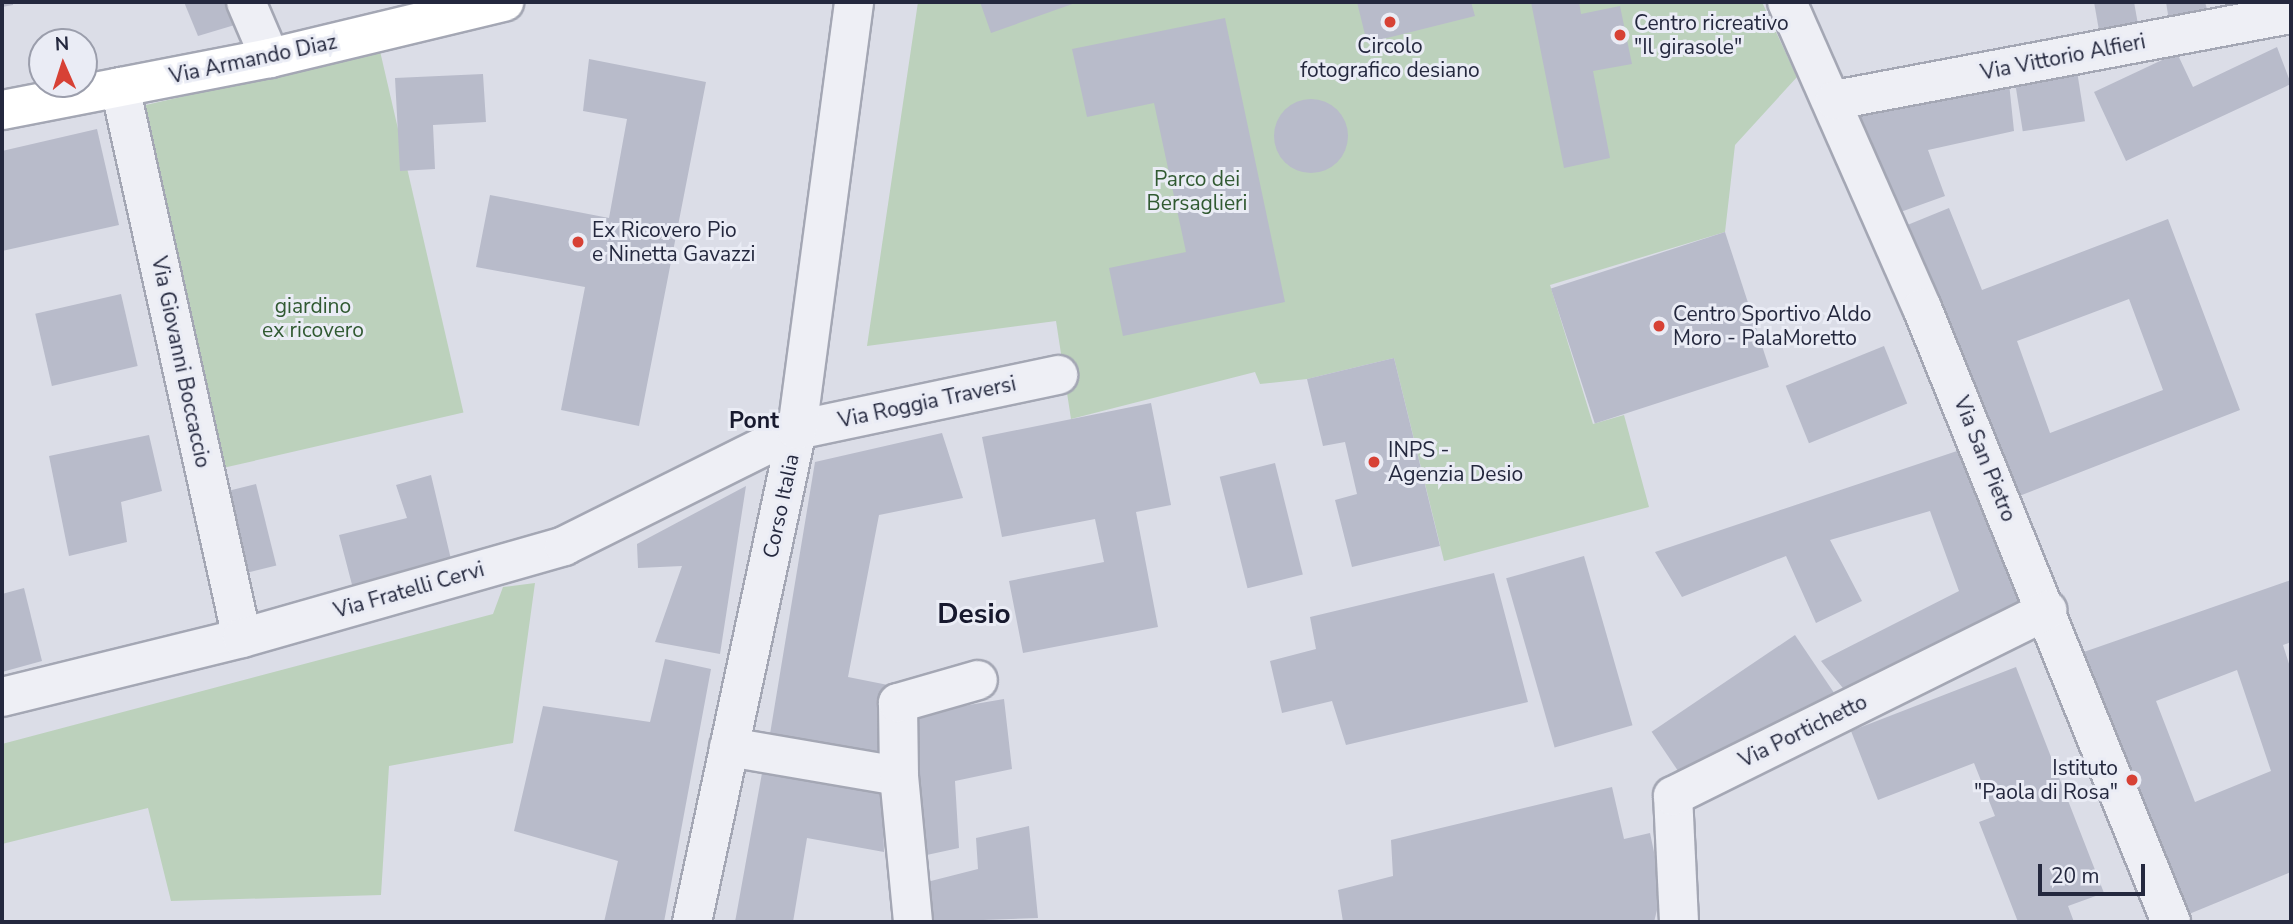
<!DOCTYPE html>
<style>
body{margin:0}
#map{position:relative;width:2293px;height:924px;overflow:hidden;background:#dbdde7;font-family:"Nunito Sans",sans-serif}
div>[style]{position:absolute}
.green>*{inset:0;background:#bcd1bc;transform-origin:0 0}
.building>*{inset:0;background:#b8bbca;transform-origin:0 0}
.round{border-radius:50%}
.roads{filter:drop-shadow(2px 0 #a4a7b4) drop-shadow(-2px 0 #a4a7b4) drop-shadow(0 2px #a4a7b4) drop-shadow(0 -2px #a4a7b4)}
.street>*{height:38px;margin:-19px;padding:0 19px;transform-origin:19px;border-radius:19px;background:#eeeff5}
.secondary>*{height:38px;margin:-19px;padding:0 19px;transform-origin:19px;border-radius:19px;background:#fff}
.dots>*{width:19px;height:19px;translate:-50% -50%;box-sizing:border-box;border:4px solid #eaecf5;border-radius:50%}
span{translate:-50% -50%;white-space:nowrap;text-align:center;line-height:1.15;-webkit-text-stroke:6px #eaecf5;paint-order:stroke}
.poi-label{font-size:21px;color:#24283e}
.left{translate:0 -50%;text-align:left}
.right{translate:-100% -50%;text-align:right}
.street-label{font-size:21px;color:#24283e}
.park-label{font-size:21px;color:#315a32}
.neighbourhood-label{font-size:23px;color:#17192e;font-weight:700}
.district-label{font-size:28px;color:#17192e;font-weight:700}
.frame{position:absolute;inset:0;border:4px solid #24283e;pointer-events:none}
.north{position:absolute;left:28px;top:28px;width:70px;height:70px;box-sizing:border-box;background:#eaecf5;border:2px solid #9b9eac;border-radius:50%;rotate:357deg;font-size:19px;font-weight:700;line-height:28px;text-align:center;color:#24283e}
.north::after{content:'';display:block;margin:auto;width:24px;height:32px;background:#d74135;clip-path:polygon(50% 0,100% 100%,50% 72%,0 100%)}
.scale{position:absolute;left:2038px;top:864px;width:107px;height:32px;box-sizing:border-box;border:4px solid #24283e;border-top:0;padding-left:9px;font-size:21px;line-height:24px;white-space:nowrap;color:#24283e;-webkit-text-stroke:5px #eaecf5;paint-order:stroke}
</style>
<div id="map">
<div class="green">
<div style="clip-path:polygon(918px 2px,1762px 2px,1797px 77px,1735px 145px,1725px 232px,1550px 285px,1593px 424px,1624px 415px,1649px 507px,1444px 561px,1394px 358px,1307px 379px,1260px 384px,1255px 372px,1071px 419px,1056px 321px,867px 346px)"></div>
<div style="left:380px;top:51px;width:371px;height:247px;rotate:77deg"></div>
<div style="clip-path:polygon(535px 583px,513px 743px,389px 766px,381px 895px,171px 901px,148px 808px,2px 844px,2px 744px,493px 614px,503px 587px)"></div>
</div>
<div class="building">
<div style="clip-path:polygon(2px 2px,13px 2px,13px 5px,2px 7px)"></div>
<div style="clip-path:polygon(184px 2px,239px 2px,248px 21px,198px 36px)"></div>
<div style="clip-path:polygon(980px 2px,1078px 2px,991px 33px)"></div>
<div style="clip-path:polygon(1357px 2px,1471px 2px,1475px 16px,1367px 43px)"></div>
<div style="clip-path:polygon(1531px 2px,1579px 2px,1581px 14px,1620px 6px,1632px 64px,1593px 71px,1610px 158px,1564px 168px)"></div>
<div style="clip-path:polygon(2094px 2px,2134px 2px,2139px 30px,2100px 36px)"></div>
<div style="clip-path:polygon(2166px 2px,2205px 2px,2210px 20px,2170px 27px)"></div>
<div style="clip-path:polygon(1225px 18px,1285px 302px,1123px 336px,1109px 268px,1186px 252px,1154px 103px,1087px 117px,1072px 49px)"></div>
<div style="clip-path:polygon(2277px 47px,2291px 84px,2126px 161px,2094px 92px,2177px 53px,2193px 87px)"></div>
<div style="clip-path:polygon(589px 59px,706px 82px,639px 426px,561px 410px,585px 287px,476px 267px,490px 195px,609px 218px,627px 119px,583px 111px)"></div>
<div style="left:2077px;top:71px;width:51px;height:63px;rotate:81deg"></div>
<div style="clip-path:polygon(483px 74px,486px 122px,433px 125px,435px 169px,400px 171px,395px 78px)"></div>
<div style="clip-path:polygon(2009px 83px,2014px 131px,1928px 150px,1945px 196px,1895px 214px,1852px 117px)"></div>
<div class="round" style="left:1274px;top:99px;width:74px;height:74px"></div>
<div style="clip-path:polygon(97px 129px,119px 225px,2px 251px,2px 151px)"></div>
<div style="clip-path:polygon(evenodd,1949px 208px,1982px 290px,2168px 219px,2240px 410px,2009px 500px,1900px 228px,1949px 208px,2129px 299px,2163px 390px,2050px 433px,2017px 341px,2129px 299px)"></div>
<div style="left:1725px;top:232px;width:142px;height:183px;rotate:72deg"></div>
<div style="left:121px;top:294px;width:74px;height:88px;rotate:77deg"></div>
<div style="left:1884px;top:346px;width:62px;height:106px;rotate:68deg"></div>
<div style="clip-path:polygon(1394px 358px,1440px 546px,1352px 567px,1335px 500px,1357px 494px,1345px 442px,1323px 446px,1307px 379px)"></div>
<div style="clip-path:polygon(1151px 403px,1171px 505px,1136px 512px,1158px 627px,1023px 653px,1009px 581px,1104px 562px,1095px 519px,1002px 537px,982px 437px)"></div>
<div style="clip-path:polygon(942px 433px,963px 498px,879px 515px,848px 677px,888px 685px,877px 761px,769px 740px,815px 462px)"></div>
<div style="clip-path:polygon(149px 435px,162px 491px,121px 502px,127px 542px,69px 556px,49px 456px)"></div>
<div style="clip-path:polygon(1969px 447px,2037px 607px,1851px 698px,1821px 661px,1959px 591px,1930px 511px,1830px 540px,1862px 601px,1816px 623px,1786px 556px,1682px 597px,1655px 552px)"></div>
<div style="left:1275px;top:463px;width:115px;height:57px;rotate:76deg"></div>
<div style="clip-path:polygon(431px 475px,454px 572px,356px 600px,339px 535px,407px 518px,396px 485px)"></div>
<div style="left:256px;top:484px;width:84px;height:31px;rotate:76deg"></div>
<div style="clip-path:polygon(746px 486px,720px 654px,655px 642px,682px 566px,638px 568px,637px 544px)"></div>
<div style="left:1584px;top:556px;width:176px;height:81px;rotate:74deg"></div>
<div style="clip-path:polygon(1494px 573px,1528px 702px,1346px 745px,1332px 701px,1282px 713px,1270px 661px,1316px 649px,1310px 617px)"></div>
<div style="clip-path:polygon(evenodd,2291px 580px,2291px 642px,2283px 645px,2291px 670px,2291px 872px,2177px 919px,2078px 654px,2291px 580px,2237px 670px,2271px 771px,2195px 802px,2156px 701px,2237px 670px)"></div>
<div style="clip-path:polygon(24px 588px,42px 661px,2px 672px,2px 594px)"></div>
<div style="left:1795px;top:635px;width:83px;height:173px;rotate:56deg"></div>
<div style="clip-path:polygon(665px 659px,711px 669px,664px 922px,604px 922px,618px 861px,514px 831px,543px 706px,650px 722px)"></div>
<div style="clip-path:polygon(2016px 667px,2104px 893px,2068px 906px,2074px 922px,2018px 922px,1979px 822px,1995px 816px,1974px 763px,1878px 800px,1851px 731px)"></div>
<div style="clip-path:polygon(1004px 699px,1012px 769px,955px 781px,959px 848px,922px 856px,905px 716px)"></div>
<div style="clip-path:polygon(764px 762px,882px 785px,884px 852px,807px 838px,793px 922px,735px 922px)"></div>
<div style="clip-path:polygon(1612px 787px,1624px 839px,1650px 833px,1662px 890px,1654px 922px,1343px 922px,1338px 890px,1393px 876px,1391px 840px)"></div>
<div style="clip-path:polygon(1029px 826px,1038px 918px,927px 922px,923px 883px,978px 869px,976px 838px)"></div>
</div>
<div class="roads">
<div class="street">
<div style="left:246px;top:2px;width:61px;rotate:66.8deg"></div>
<div style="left:1787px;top:2px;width:334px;rotate:66.2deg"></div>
<div style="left:1922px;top:308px;width:663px;rotate:67.93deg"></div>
<div style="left:120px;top:87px;width:564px;rotate:77.52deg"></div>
<div style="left:1835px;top:100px;width:464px;rotate:-10.7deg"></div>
<div style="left:2px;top:697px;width:247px;rotate:-13.8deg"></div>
<div style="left:242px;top:638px;width:335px;rotate:-15.9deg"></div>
<div style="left:564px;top:546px;width:260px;rotate:-26.5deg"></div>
<div style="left:797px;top:430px;width:267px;rotate:-11.9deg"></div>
<div style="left:729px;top:747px;width:172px;rotate:9.7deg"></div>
<div style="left:899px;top:776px;width:147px;rotate:84.5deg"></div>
<div style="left:899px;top:776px;width:73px;rotate:-90.8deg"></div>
<div style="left:898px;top:703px;width:83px;rotate:-16deg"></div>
<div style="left:692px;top:922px;width:503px;rotate:-77.95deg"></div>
<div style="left:797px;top:430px;width:432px;rotate:-82.4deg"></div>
<div style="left:1679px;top:922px;width:126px;rotate:-92.7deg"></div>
<div style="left:1673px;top:796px;width:418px;rotate:-26.4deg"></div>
</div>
<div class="secondary">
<div style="left:2px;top:110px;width:273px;rotate:-11deg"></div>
<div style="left:270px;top:58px;width:241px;rotate:-13.5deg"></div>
</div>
</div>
<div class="dots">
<div style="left:1390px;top:22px;background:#d74135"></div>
<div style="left:1620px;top:35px;background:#d74135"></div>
<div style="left:578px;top:242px;background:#d74135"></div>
<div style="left:1659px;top:326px;background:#d74135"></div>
<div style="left:1374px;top:462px;background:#d74135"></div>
<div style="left:2132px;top:780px;background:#d74135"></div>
</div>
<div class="poi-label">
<span class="left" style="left:1634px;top:35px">Centro ricreativo<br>"Il girasole"</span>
<span style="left:1390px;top:58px">Circolo<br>fotografico desiano</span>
<span class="left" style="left:592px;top:242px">Ex Ricovero Pio<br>e Ninetta Gavazzi</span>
<span class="left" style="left:1673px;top:326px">Centro Sportivo Aldo<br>Moro - PalaMoretto</span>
<span class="left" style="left:1388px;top:462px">INPS -<br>Agenzia Desio</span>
<span class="right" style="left:2118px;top:780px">Istituto<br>"Paola di Rosa"</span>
</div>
<div class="street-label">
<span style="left:2063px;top:57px;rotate:-11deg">Via Vittorio Alfieri</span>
<span style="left:253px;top:59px;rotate:-12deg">Via Armando Diaz</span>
<span style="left:181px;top:362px;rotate:78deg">Via Giovanni Boccaccio</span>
<span style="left:927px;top:402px;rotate:-12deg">Via Roggia Traversi</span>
<span style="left:1985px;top:459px;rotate:68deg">Via San Pietro</span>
<span style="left:781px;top:506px;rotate:-78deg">Corso Italia</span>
<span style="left:409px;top:590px;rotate:-16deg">Via Fratelli Cervi</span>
<span style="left:1803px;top:731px;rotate:-26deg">Via Portichetto</span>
</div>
<div class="park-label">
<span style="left:1197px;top:191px">Parco dei<br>Bersaglieri</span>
<span style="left:313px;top:318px">giardino<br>ex ricovero</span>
</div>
<div class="neighbourhood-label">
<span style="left:754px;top:421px">Pont</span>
</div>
<div class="district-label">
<span style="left:974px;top:614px">Desio</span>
</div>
<div class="frame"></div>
<div class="north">N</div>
<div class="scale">20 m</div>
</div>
